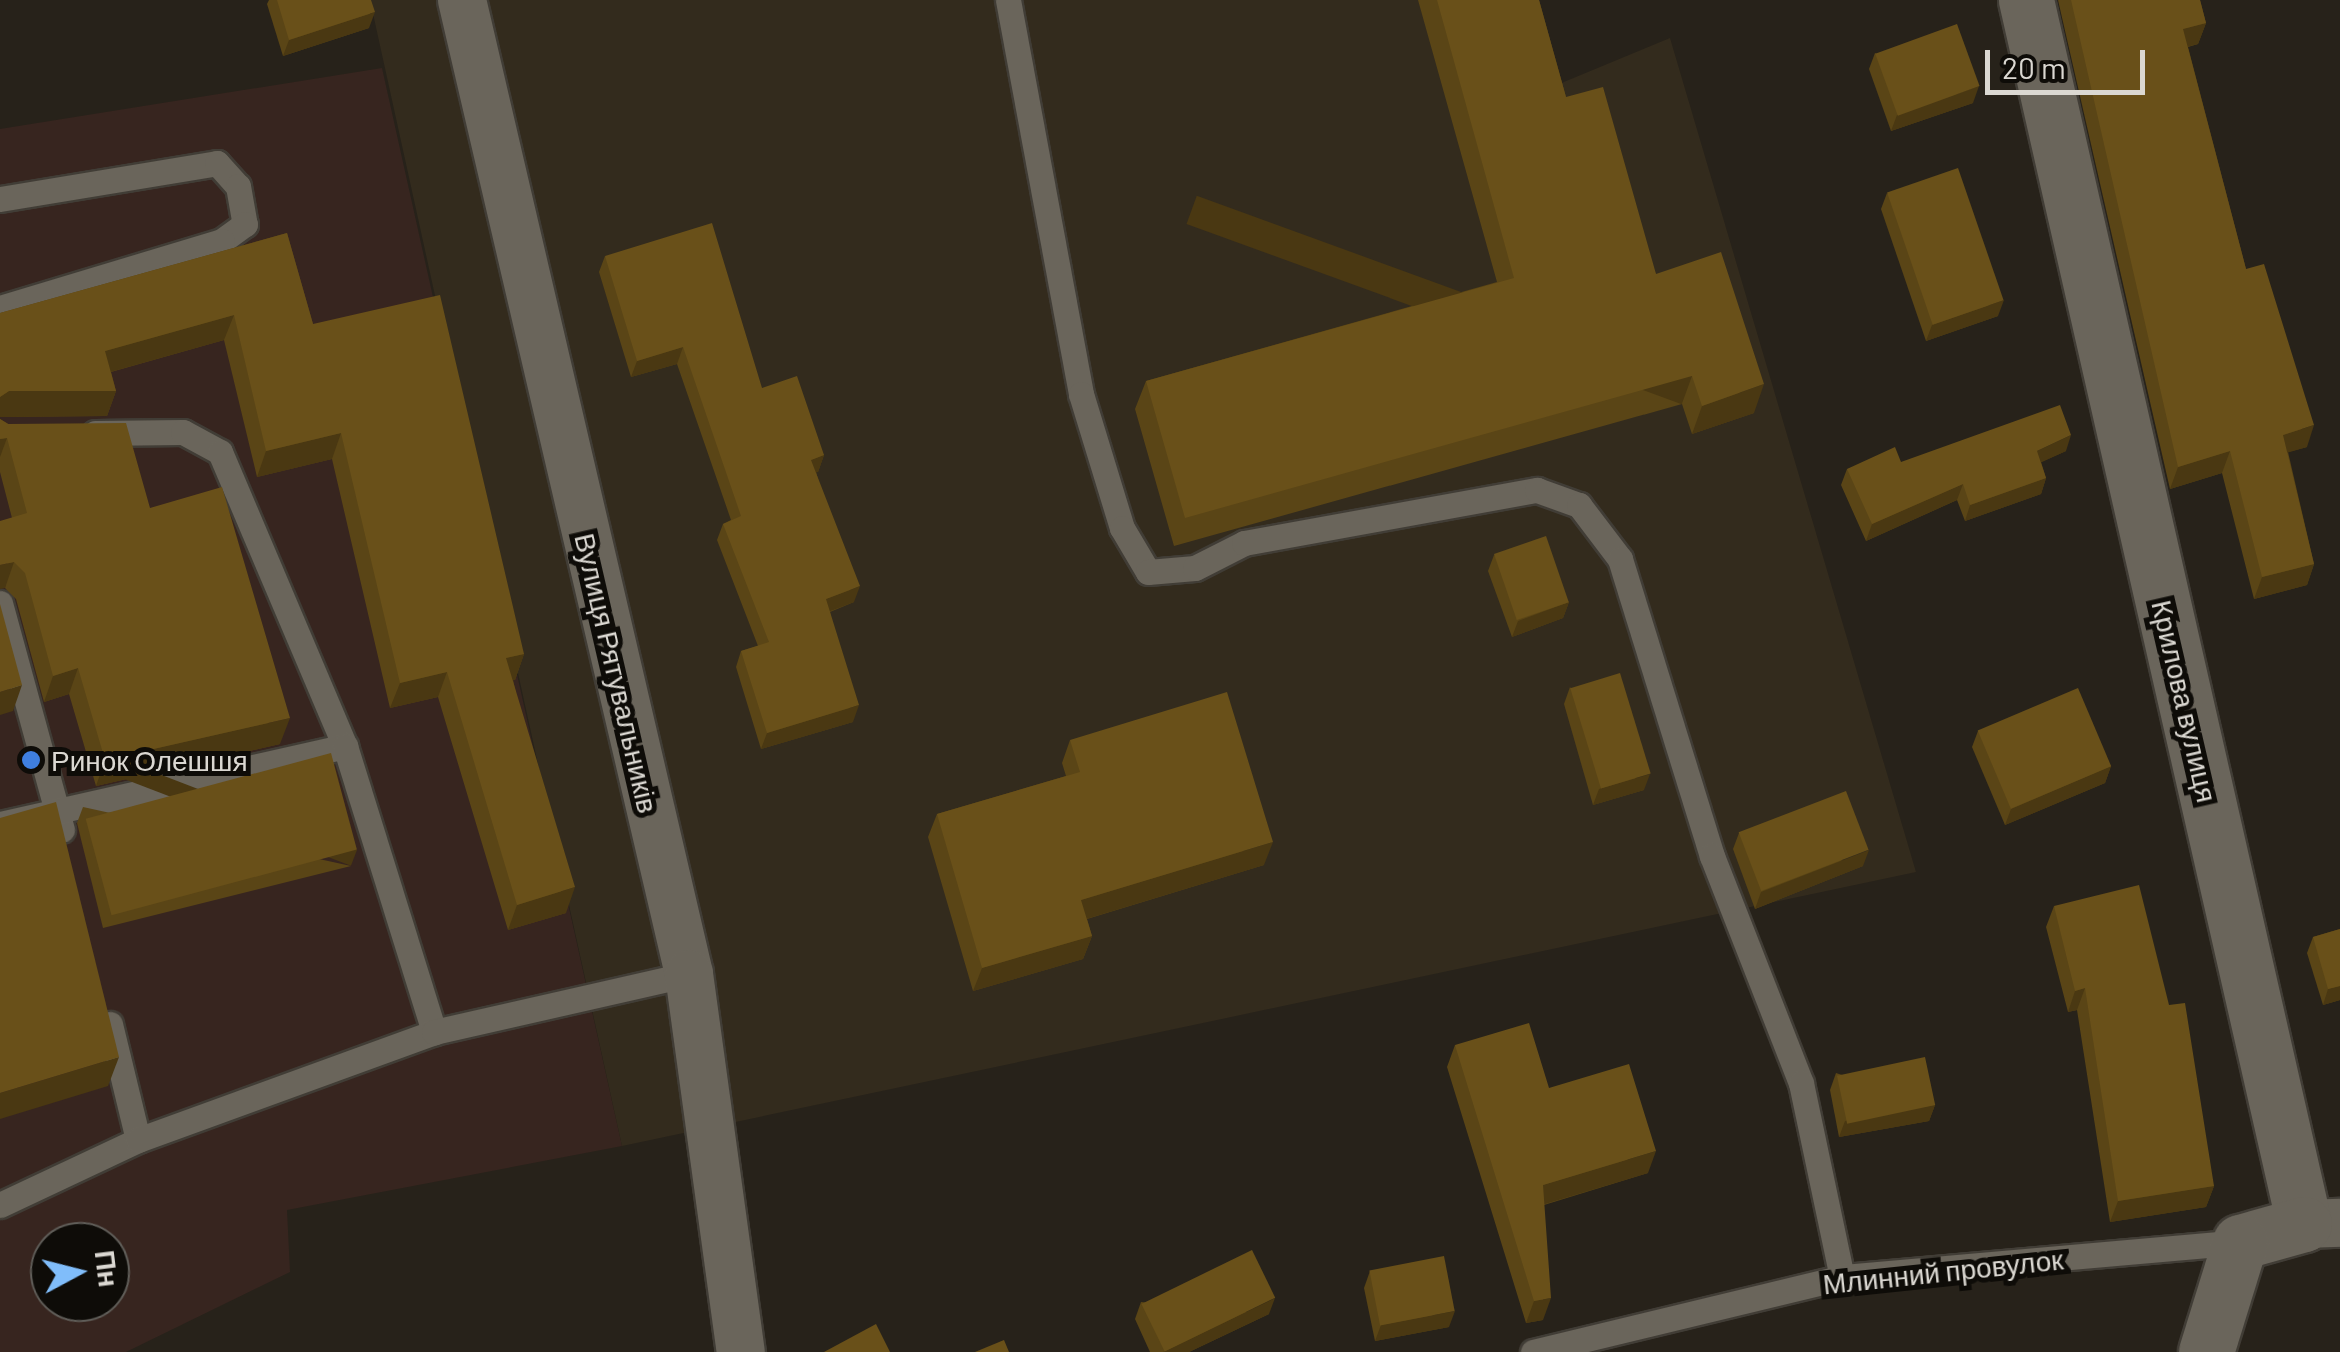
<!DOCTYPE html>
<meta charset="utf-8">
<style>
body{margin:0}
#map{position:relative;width:2340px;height:1352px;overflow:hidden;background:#27221a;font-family:Barlow,sans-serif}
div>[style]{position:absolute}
.commercial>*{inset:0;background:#37251f}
.built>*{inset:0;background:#332b1d}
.roads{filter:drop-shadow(2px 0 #413d36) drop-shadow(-2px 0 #413d36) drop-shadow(0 2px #413d36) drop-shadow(0 -2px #413d36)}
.service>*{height:25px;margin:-12.5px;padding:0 12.5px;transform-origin:12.5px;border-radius:12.5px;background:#6a655b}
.minor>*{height:48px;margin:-24px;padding:0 24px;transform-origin:24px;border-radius:24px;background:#6a655b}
.tertiary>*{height:55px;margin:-27.5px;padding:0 27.5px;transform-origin:27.5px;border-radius:27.5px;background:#6a655b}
.wall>*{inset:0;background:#5a4516}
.shaded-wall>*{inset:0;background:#4a3812;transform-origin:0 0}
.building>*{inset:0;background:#695019;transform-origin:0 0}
.dots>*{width:28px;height:28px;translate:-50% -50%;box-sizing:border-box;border:5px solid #0e0c08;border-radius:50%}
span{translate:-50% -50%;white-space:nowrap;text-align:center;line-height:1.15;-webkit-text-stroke:10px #0e0c08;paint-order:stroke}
.street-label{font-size:28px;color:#dbd8d2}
.poi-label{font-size:28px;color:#dbd8d2}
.left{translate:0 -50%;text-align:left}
.north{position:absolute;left:30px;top:1222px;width:100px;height:100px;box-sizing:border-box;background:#0e0c08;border:2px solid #605e59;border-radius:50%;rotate:83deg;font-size:28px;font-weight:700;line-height:40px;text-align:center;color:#dbd8d2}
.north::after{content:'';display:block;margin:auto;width:35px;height:45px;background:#80bdfa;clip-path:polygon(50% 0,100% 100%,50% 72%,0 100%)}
.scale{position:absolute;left:1985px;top:50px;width:160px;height:45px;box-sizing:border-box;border:5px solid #dbd8d2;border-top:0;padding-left:12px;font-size:30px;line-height:35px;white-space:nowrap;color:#dbd8d2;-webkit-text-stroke:8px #0e0c08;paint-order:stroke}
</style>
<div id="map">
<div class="commercial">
<div style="clip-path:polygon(evenodd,382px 68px,622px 1146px,287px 1210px,290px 1272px,126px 1352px,0 1352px,0 129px,382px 68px,50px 1242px,110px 1242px,110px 1302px,50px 1302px,50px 1242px)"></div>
</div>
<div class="built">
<div style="clip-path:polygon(370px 0,1534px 0,1559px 84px,1670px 38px,1916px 872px,622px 1146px)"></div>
</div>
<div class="roads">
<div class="service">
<div style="left:1008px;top:0;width:401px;rotate:79.5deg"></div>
<div style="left:1081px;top:394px;width:140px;rotate:73deg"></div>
<div style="left:1122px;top:528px;width:51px;rotate:59.4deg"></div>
<div style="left:1148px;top:572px;width:47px;rotate:-4.9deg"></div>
<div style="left:1195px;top:568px;width:55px;rotate:-27deg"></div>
<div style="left:1244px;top:543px;width:298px;rotate:-10.3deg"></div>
<div style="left:1537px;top:490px;width:45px;rotate:19.7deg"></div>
<div style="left:1579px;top:505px;width:68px;rotate:52.8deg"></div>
<div style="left:1620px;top:559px;width:311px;rotate:72.8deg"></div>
<div style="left:1712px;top:856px;width:244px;rotate:68.6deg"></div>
<div style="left:1801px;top:1083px;width:198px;rotate:78.1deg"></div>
<div style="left:0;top:199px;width:220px;rotate:-9.4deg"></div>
<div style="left:217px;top:163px;width:31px;rotate:48deg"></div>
<div style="left:238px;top:186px;width:39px;rotate:80deg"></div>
<div style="left:245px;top:224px;width:29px;rotate:144deg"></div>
<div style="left:222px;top:241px;width:232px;rotate:163.2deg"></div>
<div style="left:95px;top:433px;width:88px;rotate:-0.7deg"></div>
<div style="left:183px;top:432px;width:42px;rotate:28.4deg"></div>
<div style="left:220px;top:452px;width:319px;rotate:67deg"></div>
<div style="left:0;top:603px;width:235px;rotate:74.7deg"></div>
<div style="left:0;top:824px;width:354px;rotate:-12.7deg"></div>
<div style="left:345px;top:746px;width:300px;rotate:72.7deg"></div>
<div style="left:110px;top:1024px;width:119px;rotate:76.4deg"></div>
<div style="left:0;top:1205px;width:153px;rotate:-25.2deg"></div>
<div style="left:138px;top:1140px;width:315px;rotate:-20deg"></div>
<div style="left:434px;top:1032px;width:262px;rotate:-12.8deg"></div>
<div style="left:1533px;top:1352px;width:318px;rotate:-13.6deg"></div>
<div style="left:1842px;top:1277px;width:400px;rotate:-5deg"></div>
</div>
<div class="minor">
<div style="left:462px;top:0;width:1000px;rotate:76.88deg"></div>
<div style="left:689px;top:974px;width:382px;rotate:82.2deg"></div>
<div style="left:2304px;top:1224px;width:36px;rotate:-2deg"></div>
</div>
<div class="tertiary">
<div style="left:2026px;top:0;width:1255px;rotate:77.2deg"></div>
<div style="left:2304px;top:1224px;width:66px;rotate:164.3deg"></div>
<div style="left:2240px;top:1242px;width:115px;rotate:107.2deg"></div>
</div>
</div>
<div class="wall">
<div style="clip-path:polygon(269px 0,371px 0,369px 28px,283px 56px,267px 4px)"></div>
<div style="clip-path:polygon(1418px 0,1539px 0,1566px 97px,1656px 274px,1754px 413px,1692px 434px,1682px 404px,1174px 546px,1135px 409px,1146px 381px,1497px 282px)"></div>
<div style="clip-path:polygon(2058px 0,2200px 0,2206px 23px,2198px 44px,2188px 47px,2246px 269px,2307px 447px,2288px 452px,2314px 564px,2307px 585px,2254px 599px,2222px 473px,2170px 489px)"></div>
<div style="clip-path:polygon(1875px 53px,1973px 103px,1891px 131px,1869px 69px)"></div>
<div style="clip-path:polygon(1887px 193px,1998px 316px,1926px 341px,1881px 209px)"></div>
<div style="clip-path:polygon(287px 233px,313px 324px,524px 654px,515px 680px,513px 680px,566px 913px,508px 930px,438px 697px,390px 708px,332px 459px,257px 477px,224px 340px,111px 372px,116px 391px,107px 416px,0 417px,0 313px)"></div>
<div style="clip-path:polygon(605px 256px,762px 388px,824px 455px,818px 472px,816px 472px,854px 602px,830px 612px,853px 722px,761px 749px,736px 667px,741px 651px,758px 646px,717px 540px,723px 524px,731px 520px,677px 364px,631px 377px,599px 272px)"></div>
<div style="clip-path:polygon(0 419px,150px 508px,280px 744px,96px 786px,69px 694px,44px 702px,16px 599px,5px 588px,12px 518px,0 472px)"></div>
<div style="clip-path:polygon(2066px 451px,2041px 462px,2046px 478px,2041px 494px,1965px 521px,1957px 500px,1866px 541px,1841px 485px,1847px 469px,1901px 462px)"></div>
<div style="clip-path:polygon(1494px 555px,1569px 602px,1563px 618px,1512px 637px,1488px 571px)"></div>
<div style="clip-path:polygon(1570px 687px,1644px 790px,1593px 805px,1564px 704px)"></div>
<div style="clip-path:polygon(1978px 731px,2111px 766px,2105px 783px,2005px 825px,1972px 747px)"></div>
<div style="clip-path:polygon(1070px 740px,1264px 865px,1087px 919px,1092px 936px,1083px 959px,973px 991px,928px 837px,937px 814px,1066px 776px,1062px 763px)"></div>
<div style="clip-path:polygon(83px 807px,351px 866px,103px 928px,77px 823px)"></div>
<div style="clip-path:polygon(1739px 833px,1863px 866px,1755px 909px,1733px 849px)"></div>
<div style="clip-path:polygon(2054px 906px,2214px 1186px,2206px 1207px,2110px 1222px,2077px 1010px,2068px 1012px,2046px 927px)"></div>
<div style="clip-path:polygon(2340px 929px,2340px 1000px,2323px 1005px,2307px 953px,2313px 937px)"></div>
<div style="clip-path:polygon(1455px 1045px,1648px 1173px,1544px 1205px,1543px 1320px,1526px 1323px,1447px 1067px)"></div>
<div style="clip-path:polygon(1836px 1073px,1935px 1105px,1929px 1121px,1839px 1137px,1830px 1090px)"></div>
<div style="clip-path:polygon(1370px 1271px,1449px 1327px,1375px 1341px,1364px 1288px)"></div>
<div style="clip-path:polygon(1141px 1302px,1269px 1314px,1189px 1352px,1150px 1352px,1135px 1319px)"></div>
</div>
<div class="shaded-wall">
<div style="clip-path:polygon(375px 12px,369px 28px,283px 56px,289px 40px)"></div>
<div style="clip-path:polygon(2206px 23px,2198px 44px,2175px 50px,2183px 29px)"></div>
<div style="clip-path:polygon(1979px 86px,1973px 103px,1891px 131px,1897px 115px)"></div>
<div style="clip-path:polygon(2004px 300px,1998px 316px,1926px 341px,1932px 325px)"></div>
<div style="clip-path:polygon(234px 315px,224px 340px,96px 376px,105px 351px)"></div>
<div style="clip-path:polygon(683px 347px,677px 364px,631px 377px,637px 361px)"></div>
<div style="left:1692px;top:376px;width:30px;height:527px;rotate:110deg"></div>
<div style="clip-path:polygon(1764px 384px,1754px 413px,1692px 434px,1702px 406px)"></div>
<div style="clip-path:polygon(9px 391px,116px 391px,107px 416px,0 417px,0 397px)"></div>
<div style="clip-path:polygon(2314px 425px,2307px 447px,2276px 456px,2283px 435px)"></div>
<div style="clip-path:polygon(341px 433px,332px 459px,257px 477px,266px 451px)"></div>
<div style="clip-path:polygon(2071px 435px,2066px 451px,2031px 467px,2037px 451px)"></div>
<div style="clip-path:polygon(7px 438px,0 457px,0 439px)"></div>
<div style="clip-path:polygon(2230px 451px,2222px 473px,2170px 489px,2178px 467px)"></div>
<div style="clip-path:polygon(824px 455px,818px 472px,805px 476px,811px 460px)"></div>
<div style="clip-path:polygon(2046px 478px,2041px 494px,1965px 521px,1970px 505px)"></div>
<div style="clip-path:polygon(1963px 484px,1957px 500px,1866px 541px,1872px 524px)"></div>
<div style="clip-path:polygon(14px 562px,5px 588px,0 589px,0 565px)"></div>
<div style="clip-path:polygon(2314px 564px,2307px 585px,2254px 599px,2262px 577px)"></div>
<div style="clip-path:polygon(860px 586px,854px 602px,820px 615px,826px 599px)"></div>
<div style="clip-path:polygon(1569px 602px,1563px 618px,1512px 637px,1518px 621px)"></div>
<div style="clip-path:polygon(524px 654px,515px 680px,497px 684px,506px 658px)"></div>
<div style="clip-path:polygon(78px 668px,69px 694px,44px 702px,53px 676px)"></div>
<div style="clip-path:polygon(447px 672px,438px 697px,390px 708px,400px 683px)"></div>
<div style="clip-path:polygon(22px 685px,13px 711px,0 715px,0 692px)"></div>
<div style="clip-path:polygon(859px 705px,853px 722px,761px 749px,767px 733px)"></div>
<div style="clip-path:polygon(290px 718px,280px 744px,96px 786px,105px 760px)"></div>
<div style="clip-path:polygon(2111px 766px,2105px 783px,2005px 825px,2011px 809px)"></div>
<div style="clip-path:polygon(1650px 774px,1644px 790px,1593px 805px,1599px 789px)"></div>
<div style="clip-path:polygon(1273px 842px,1264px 865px,1073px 923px,1081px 900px)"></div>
<div style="left:357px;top:850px;width:17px;height:256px;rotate:111deg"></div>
<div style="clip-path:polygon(1869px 850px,1863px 866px,1755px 909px,1761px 892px)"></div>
<div style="clip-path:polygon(575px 887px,566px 913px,508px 930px,517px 905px)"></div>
<div style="clip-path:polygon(1092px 936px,1083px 959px,973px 991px,982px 968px)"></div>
<div style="clip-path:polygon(2340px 986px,2340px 1000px,2323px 1005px,2328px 989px)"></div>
<div style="clip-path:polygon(2085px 988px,2077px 1010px,2068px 1012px,2075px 991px)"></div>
<div style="clip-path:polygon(119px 1057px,108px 1086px,0 1119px,0 1093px)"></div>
<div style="clip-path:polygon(1935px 1105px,1929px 1121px,1839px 1137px,1845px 1121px)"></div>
<div style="clip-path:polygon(1656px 1151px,1648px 1173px,1535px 1207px,1543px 1185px)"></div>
<div style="clip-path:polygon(2214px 1186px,2206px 1207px,2110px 1222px,2118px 1201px)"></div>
<div style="clip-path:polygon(1275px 1298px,1269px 1314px,1189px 1352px,1163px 1352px)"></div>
<div style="clip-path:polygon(1551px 1298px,1543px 1320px,1526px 1323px,1534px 1301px)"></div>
<div style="clip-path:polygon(1455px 1311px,1449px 1327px,1375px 1341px,1381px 1325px)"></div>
</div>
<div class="building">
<div style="clip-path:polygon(277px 0,371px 0,375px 12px,289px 40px)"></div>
<div style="clip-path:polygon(1437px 0,1539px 0,1566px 97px,1603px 87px,1656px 274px,1721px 252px,1764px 384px,1702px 406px,1692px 376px,1185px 518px,1146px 381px,1514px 278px)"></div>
<div style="clip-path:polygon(2071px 0,2200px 0,2206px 23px,2183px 29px,2246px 269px,2264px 264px,2314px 425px,2283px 435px,2314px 564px,2262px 577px,2230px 451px,2178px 467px)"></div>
<div style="left:1957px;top:24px;width:66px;height:87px;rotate:70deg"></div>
<div style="left:1958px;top:168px;width:140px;height:75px;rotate:71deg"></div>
<div style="clip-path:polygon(712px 223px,762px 388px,797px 376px,824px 455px,811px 460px,860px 586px,826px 599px,859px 705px,767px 733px,741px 651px,769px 642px,723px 524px,741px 516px,683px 347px,637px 361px,605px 256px)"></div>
<div style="clip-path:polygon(287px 233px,313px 324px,440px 295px,524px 654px,506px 658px,575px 887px,517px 905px,447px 672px,400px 683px,341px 433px,266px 451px,234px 315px,105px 351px,116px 391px,9px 391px,0 397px,0 313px)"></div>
<div style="clip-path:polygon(2060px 405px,2071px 435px,2037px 451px,2046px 478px,1970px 505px,1963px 484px,1872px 524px,1847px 469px,1895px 447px,1901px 462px)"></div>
<div style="clip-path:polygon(0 419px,8px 424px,126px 423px,150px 508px,222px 487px,290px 718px,105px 760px,78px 668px,53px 676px,25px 573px,14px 562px,0 565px,0 521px,27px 513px,7px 438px,0 439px)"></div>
<div style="left:1546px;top:536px;width:70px;height:55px;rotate:71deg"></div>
<div style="clip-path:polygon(0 604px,22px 685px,0 692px)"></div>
<div style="left:1620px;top:673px;width:105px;height:52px;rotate:73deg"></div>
<div style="left:2078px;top:688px;width:85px;height:109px;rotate:67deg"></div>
<div style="clip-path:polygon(1227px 692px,1273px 842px,1081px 900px,1092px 936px,982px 968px,937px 814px,1080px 772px,1070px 740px)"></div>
<div style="left:331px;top:753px;width:100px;height:254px;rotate:75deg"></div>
<div style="left:1846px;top:791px;width:63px;height:115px;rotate:69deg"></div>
<div style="clip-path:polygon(56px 802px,119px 1057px,0 1093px,0 818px)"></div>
<div style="clip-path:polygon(2139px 885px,2169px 1005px,2185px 1003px,2214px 1186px,2118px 1201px,2085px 988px,2075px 991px,2054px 906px)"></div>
<div style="clip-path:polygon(2340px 929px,2340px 986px,2328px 989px,2313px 937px)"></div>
<div style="clip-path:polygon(1529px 1023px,1549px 1088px,1629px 1064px,1656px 1151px,1543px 1185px,1551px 1298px,1534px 1301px,1455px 1045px)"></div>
<div style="left:1925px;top:1057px;width:49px;height:90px;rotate:78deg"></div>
<div style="left:1252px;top:1250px;width:53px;height:123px;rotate:64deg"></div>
<div style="left:1444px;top:1256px;width:56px;height:76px;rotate:79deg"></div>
<div style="clip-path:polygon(876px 1324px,890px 1352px,824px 1352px)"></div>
<div style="clip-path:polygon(1004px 1340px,1009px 1352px,975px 1352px)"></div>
</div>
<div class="dots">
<div style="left:31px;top:760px;background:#3f7fe0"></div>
</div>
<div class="street-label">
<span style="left:617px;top:673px;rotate:77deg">Вулиця Рятувальників</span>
<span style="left:2185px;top:701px;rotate:77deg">Крилова вулиця</span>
<span style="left:1943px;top:1271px;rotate:-6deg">Млинний провулок</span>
</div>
<div class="poi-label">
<span class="left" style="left:51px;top:760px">Ринок Олешшя</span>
</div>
<div class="north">Пн</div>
<div class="scale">20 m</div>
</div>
